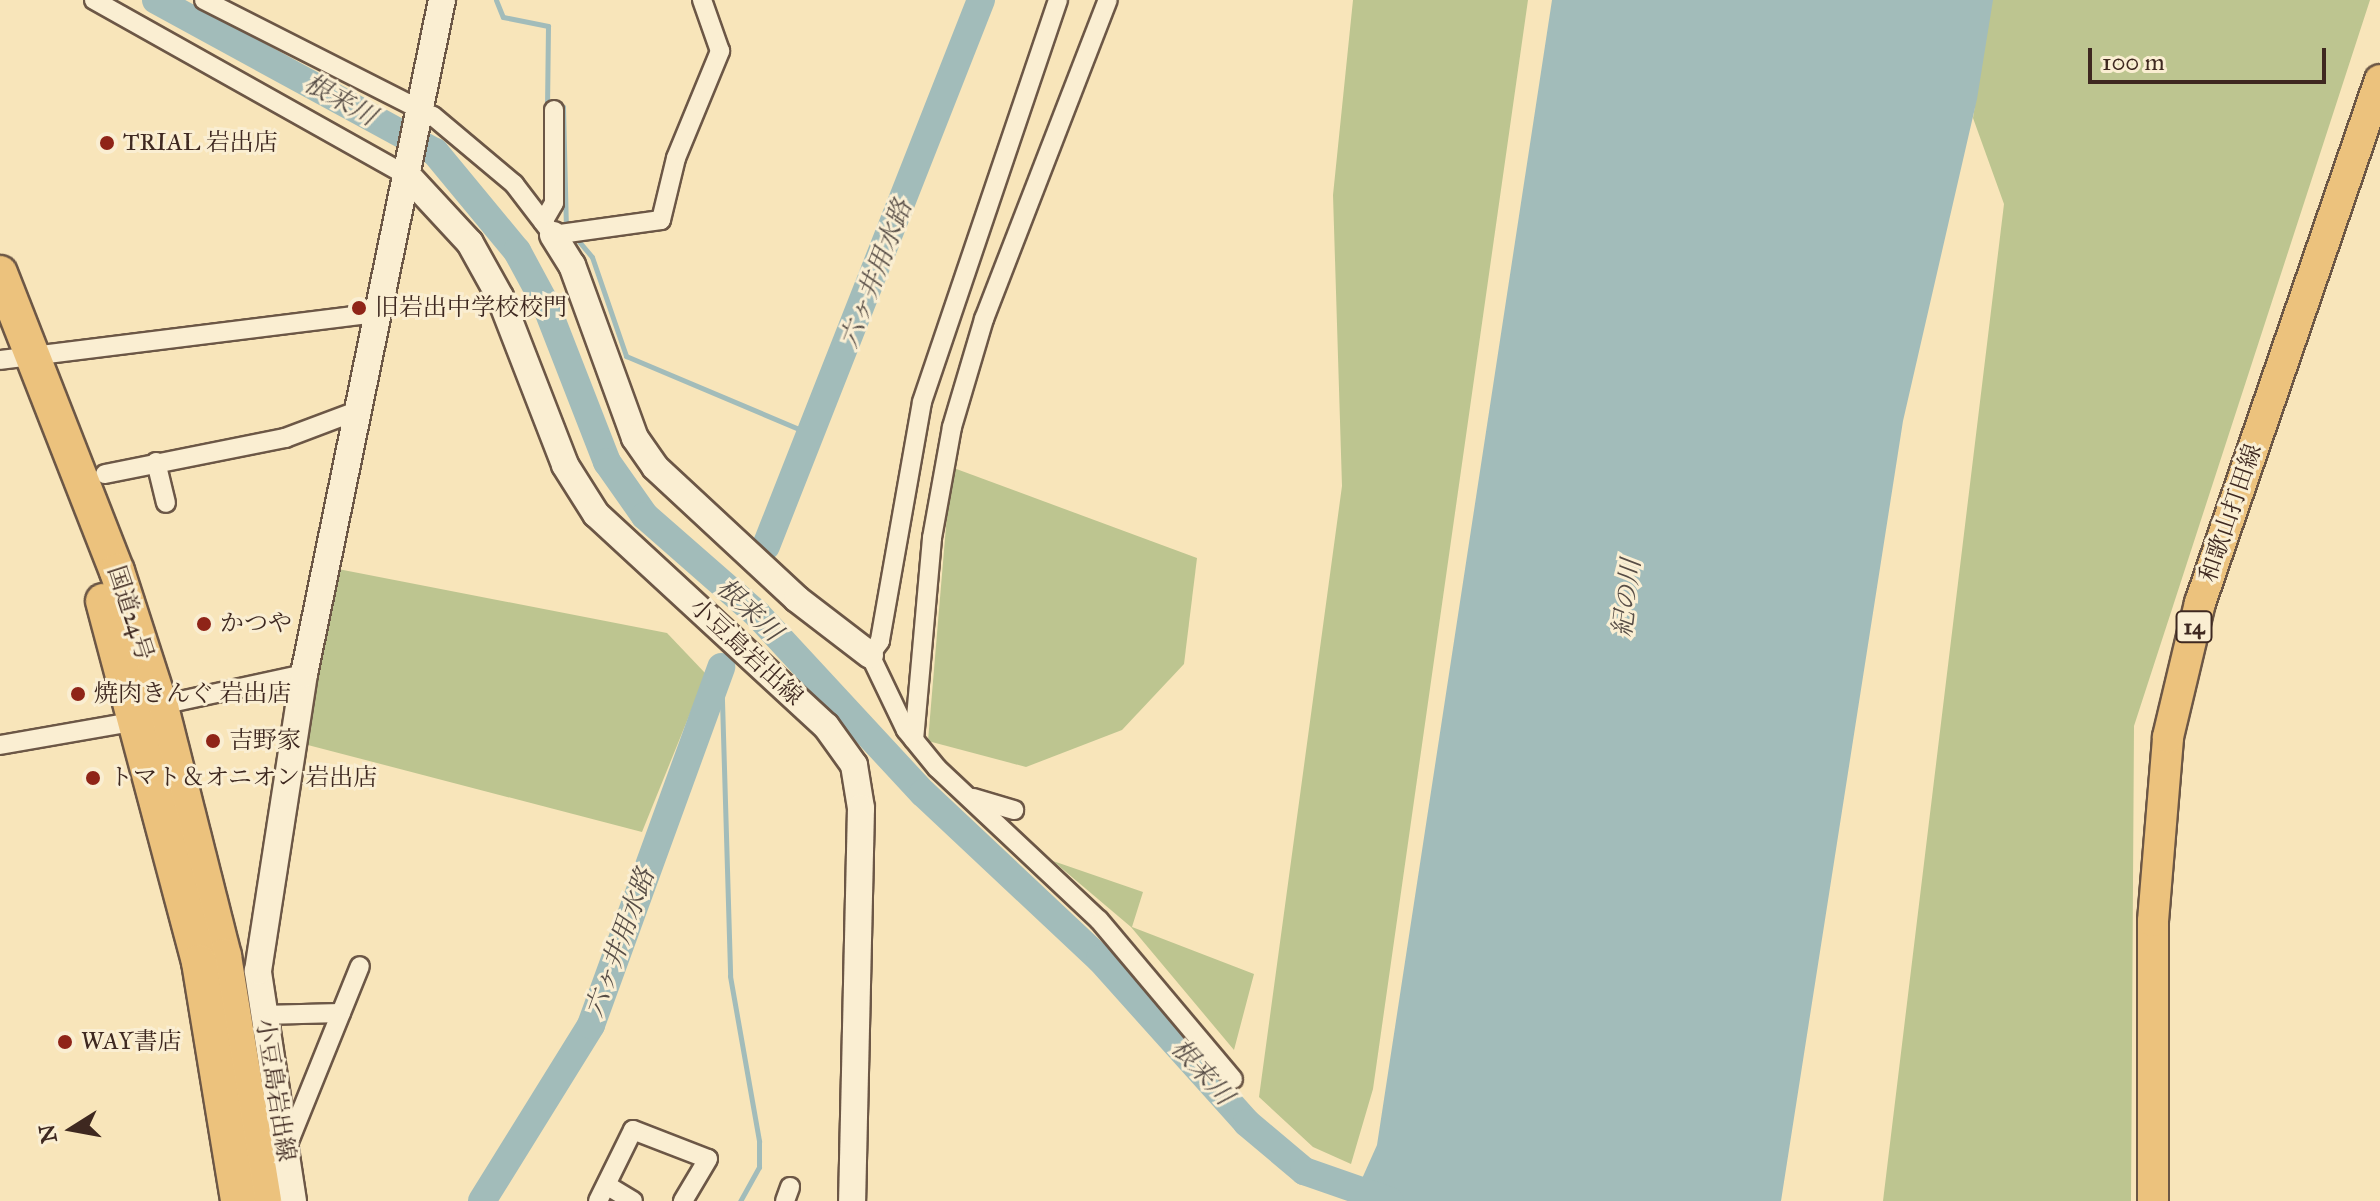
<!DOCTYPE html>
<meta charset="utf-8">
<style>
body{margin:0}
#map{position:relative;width:2380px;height:1201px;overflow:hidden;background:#f8e5ba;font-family:"IM FELL Great Primer","Noto Serif JP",serif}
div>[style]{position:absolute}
.green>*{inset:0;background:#bdc590}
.water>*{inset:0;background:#a2bcba}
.stream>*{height:5px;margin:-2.5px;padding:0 2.5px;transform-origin:2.5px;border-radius:2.5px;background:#a2bcba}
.river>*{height:28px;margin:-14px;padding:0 14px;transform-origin:14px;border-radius:14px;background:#a2bcba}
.roads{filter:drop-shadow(2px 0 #6c5746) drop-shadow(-2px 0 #6c5746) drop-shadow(0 2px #6c5746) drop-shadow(0 -2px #6c5746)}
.street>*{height:18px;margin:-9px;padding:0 9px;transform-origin:9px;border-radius:9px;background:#faeed2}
.secondary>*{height:26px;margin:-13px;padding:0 13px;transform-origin:13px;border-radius:13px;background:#faeed2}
.primary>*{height:30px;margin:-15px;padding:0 15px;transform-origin:15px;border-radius:15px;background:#ecc27d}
.highway>*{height:34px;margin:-17px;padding:0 17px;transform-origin:17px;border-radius:17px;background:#ecc27d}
.dots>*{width:22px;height:22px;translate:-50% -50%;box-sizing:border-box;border:4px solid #faeed2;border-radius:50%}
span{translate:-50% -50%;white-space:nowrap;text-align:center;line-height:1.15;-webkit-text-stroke:6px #faeed2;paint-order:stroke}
.shield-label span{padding:2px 6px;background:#faeed2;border:2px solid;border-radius:6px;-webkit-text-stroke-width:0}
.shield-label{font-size:22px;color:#3e2820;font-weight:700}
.poi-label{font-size:24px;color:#3e2820}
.left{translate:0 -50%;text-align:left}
.street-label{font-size:24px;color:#3e2820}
.water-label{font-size:26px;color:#574d46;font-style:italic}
.north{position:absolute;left:32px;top:1089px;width:80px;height:80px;-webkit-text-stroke:6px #faeed2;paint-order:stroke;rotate:259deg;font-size:22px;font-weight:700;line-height:32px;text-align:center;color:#3e2820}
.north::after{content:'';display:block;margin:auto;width:28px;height:36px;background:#3e2820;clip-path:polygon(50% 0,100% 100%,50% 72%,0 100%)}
.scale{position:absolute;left:2088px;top:48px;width:238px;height:36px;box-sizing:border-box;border:4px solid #3e2820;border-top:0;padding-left:10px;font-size:24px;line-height:28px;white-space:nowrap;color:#3e2820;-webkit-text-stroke:6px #faeed2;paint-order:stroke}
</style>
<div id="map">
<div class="green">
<div style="clip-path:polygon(1353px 0,1528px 0,1373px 1089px,1351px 1164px,1313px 1147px,1259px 1097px,1342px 486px,1333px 195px)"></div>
<div style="clip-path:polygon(1991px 0,2370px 0,2134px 726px,2131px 1201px,1883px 1201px,2004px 204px,1973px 118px)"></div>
<div style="clip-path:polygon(951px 467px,1197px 558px,1184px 664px,1122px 730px,1026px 767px,928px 741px)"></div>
<div style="clip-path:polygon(338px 569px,667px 633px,706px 674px,642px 832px,304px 744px)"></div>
<div style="clip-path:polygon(1053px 861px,1143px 892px,1132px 927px,1254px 974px,1234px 1050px,1131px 927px)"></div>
</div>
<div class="water">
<div style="clip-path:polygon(1552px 0,1993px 0,1977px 99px,1903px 421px,1781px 1201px,1352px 1201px,1377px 1145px)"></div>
</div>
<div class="stream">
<div style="left:496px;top:0;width:18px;rotate:68deg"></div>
<div style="left:503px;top:17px;width:46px;rotate:11.3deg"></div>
<div style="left:548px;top:26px;width:79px;rotate:90.7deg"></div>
<div style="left:547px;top:105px;width:16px;rotate:7deg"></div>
<div style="left:563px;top:107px;width:119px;rotate:88.6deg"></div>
<div style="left:566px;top:226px;width:40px;rotate:50deg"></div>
<div style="left:592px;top:257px;width:105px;rotate:71deg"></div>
<div style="left:626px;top:356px;width:203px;rotate:22.9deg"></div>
<div style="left:721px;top:667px;width:309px;rotate:88.3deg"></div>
<div style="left:730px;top:976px;width:168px;rotate:80deg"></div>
<div style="left:759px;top:1141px;width:26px;rotate:90deg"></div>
<div style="left:759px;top:1167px;width:39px;rotate:119deg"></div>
</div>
<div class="river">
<div style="left:156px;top:0;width:318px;rotate:28.6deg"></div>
<div style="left:435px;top:152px;width:129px;rotate:50.4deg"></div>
<div style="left:517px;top:251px;width:59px;rotate:61.7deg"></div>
<div style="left:545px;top:303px;width:171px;rotate:68.7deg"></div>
<div style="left:607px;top:462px;width:66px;rotate:54.9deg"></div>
<div style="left:645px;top:516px;width:149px;rotate:41.2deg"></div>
<div style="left:757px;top:614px;width:244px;rotate:47.2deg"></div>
<div style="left:923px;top:793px;width:243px;rotate:43.2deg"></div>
<div style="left:1100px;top:959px;width:220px;rotate:48.1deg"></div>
<div style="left:1247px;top:1123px;width:75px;rotate:40.1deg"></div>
<div style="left:1304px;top:1171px;width:91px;rotate:19.2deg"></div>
<div style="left:766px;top:546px;width:587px;rotate:-68.51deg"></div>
<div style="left:482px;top:1201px;width:207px;rotate:-58.2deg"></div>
<div style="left:591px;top:1025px;width:381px;rotate:-70deg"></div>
</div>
<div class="roads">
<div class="street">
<div style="left:94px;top:0;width:360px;rotate:29.3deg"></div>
<div style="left:204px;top:0;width:257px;rotate:26.9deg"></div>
<div style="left:433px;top:116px;width:106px;rotate:40deg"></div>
<div style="left:514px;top:184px;width:64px;rotate:52.6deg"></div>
<div style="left:553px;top:235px;width:109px;rotate:-7.9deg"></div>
<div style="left:661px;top:220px;width:64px;rotate:-76.4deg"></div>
<div style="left:676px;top:158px;width:116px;rotate:-67.6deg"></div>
<div style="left:720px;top:51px;width:54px;rotate:-109.4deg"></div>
<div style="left:1058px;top:0;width:424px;rotate:108.7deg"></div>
<div style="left:922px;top:402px;width:243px;rotate:100deg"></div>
<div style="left:880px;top:641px;width:17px;rotate:126deg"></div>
<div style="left:870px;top:655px;width:83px;rotate:64.4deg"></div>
<div style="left:906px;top:730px;width:49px;rotate:50.8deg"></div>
<div style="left:937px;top:768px;width:222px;rotate:43.2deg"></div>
<div style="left:1099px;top:920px;width:208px;rotate:49.9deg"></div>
<div style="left:543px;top:222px;width:22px;rotate:-60deg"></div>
<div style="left:554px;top:203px;width:93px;rotate:-90deg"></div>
<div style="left:0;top:360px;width:380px;rotate:-7.1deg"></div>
<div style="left:156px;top:462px;width:42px;rotate:76.3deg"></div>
<div style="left:105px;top:474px;width:184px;rotate:-11.3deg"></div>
<div style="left:285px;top:438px;width:77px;rotate:-20.6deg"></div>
<div style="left:914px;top:740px;width:203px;rotate:-84.9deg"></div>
<div style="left:932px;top:538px;width:113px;rotate:-79.8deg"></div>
<div style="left:952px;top:427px;width:113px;rotate:-73.5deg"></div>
<div style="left:984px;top:319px;width:342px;rotate:-68.8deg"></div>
<div style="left:0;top:745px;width:140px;rotate:-9.9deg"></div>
<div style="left:138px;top:721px;width:42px;rotate:-27.2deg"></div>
<div style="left:175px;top:702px;width:132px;rotate:-12.2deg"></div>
<div style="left:973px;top:798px;width:43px;rotate:16.3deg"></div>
<div style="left:262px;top:1015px;width:79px;rotate:-1.5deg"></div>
<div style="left:286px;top:1149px;width:197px;rotate:-68deg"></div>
<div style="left:608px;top:1186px;width:29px;rotate:31deg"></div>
<div style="left:598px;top:1201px;width:79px;rotate:-63.8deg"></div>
<div style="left:633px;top:1130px;width:80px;rotate:21.1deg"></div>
<div style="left:708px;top:1159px;width:49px;rotate:120.8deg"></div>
<div style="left:785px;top:1201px;width:15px;rotate:-70deg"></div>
</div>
<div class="secondary">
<div style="left:408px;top:176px;width:91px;rotate:47.2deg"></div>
<div style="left:470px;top:243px;width:62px;rotate:60.9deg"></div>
<div style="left:500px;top:297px;width:180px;rotate:68.8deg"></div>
<div style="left:565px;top:465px;width:58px;rotate:57.7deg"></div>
<div style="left:596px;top:514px;width:313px;rotate:42.7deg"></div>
<div style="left:826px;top:726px;width:48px;rotate:54.3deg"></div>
<div style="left:854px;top:765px;width:44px;rotate:80.8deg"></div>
<div style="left:861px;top:808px;width:393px;rotate:91.3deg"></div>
<div style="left:553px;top:235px;width:36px;rotate:58deg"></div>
<div style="left:572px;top:265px;width:184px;rotate:70deg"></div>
<div style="left:635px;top:438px;width:35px;rotate:55deg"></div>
<div style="left:655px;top:467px;width:194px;rotate:42.9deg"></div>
<div style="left:797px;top:599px;width:92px;rotate:37.5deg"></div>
<div style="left:293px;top:1201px;width:233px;rotate:-98.7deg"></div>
<div style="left:258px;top:971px;width:301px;rotate:-81.2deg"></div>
<div style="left:304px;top:674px;width:688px;rotate:-78.43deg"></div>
</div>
<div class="primary">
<div style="left:2153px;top:1201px;width:280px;rotate:-90deg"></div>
<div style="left:2153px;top:921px;width:185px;rotate:-85.3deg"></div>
<div style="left:2168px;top:737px;width:138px;rotate:-76.6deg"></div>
<div style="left:2200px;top:603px;width:553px;rotate:-71.01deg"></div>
</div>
<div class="highway">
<div style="left:0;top:273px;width:320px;rotate:68.6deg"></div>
<div style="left:117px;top:571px;width:143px;rotate:72.1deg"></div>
<div style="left:161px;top:707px;width:257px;rotate:75.8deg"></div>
<div style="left:224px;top:956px;width:248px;rotate:80.7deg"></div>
<div style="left:103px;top:601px;width:374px;rotate:75.1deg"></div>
<div style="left:199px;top:962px;width:242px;rotate:80.7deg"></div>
</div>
</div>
<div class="dots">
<div style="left:107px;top:143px;background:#8f2418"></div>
<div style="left:359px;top:308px;background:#8f2418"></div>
<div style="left:204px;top:624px;background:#8f2418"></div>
<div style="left:78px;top:694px;background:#8f2418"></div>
<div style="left:213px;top:741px;background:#8f2418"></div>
<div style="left:93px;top:778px;background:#8f2418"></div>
<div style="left:65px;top:1042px;background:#8f2418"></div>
</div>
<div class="shield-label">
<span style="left:2194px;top:627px">14</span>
</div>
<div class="poi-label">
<span class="left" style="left:123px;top:143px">TRIAL 岩出店</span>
<span class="left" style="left:375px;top:308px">旧岩出中学校校門</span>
<span class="left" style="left:220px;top:624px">かつや</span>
<span class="left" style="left:94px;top:694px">焼肉きんぐ 岩出店</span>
<span class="left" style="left:229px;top:741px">吉野家</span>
<span class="left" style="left:109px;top:778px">トマト＆オニオン 岩出店</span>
<span class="left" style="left:81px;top:1042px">WAY書店</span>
</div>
<div class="street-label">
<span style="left:2231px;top:513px;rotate:-71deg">和歌山打田線</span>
<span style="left:130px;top:613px;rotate:72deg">国道24号</span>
<span style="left:746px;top:652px;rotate:43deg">小豆島岩出線</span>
<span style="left:275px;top:1090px;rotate:81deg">小豆島岩出線</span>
</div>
<div class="water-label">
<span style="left:340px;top:100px;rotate:29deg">根来川</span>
<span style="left:876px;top:274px;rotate:-69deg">六ヶ井用水路</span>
<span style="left:1627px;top:598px;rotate:-83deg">紀の川</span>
<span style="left:749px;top:610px;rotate:43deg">根来川</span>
<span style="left:620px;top:943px;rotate:-70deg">六ヶ井用水路</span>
<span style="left:1202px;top:1072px;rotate:48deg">根来川</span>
</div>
<div class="north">N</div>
<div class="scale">100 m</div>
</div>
